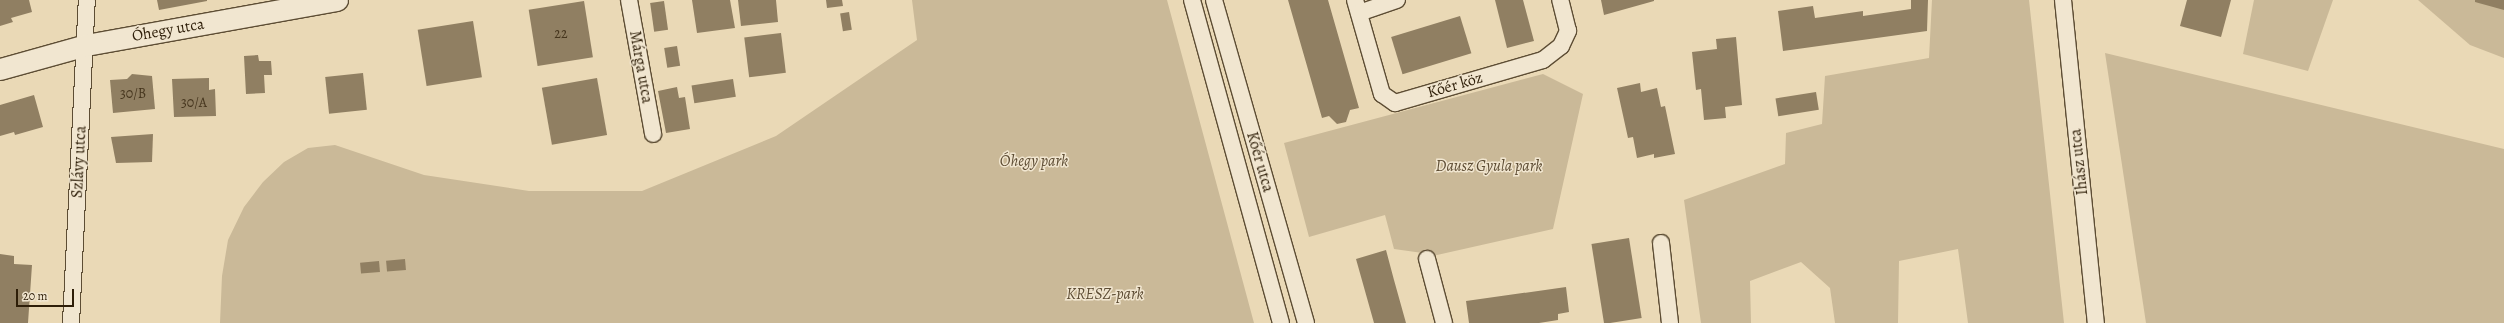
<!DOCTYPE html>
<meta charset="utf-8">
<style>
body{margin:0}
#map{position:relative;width:2504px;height:323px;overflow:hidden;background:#ead9b6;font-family:Alegreya,serif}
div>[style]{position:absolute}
.green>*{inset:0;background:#cab998}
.building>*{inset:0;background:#907f62;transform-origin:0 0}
.roads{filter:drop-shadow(1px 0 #5d4d34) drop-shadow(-1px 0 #5d4d34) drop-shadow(0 1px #5d4d34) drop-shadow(0 -1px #5d4d34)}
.minor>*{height:16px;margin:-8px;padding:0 8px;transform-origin:8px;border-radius:8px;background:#f1e6d0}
.tertiary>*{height:21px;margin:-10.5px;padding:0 10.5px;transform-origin:10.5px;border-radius:10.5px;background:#f1e6d0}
span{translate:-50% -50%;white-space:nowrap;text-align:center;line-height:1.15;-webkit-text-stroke:3px #f1e6d0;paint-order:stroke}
.number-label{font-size:14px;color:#46361e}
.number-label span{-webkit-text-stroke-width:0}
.street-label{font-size:16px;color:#2e1e08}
.park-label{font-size:16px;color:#5d4c33;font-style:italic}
.scale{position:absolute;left:16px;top:289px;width:58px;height:18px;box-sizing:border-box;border:2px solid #2e1e08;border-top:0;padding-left:5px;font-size:12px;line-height:14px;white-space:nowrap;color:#2e1e08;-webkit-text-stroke:3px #f1e6d0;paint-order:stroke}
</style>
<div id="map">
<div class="green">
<div style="clip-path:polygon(912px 0,1167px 0,1254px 323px,220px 323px,222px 276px,228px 240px,244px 207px,263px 182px,284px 162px,308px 148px,335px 145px,424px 175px,529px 191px,642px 191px,776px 136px,917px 40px)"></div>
<div style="clip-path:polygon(1932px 0,2029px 0,2064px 323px,1968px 323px,1958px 249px,1899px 261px,1898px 323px,1835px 323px,1830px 288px,1801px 262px,1750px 281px,1751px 323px,1701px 323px,1684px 200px,1785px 164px,1786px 133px,1822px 124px,1825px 76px,1929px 58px)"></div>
<div style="clip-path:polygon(2254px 0,2333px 0,2308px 71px,2243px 54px)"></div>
<div style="clip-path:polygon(2418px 0,2504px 0,2504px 58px,2470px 45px)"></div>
<div style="clip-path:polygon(2105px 53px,2504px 149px,2504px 323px,2146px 323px)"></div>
<div style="clip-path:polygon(1543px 74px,1583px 94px,1553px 229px,1437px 255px,1394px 249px,1385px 215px,1309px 237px,1284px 143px)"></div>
</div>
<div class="building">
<div style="clip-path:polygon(0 0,29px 0,32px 12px,11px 18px,13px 22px,0 26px)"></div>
<div style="clip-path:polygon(157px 0,207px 0,207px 1px,159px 10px)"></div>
<div style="clip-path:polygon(692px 0,730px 0,735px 28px,697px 33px)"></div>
<div style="clip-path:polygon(738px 0,776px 0,778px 22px,741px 26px)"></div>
<div style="clip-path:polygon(826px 0,842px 0,843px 6px,827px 8px)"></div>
<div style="clip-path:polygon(1288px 0,1328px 0,1359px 108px,1350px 110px,1346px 122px,1337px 124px,1329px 116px,1322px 118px)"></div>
<div style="clip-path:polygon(1495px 0,1523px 0,1534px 41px,1507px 48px)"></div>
<div style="clip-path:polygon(1601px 0,1654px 0,1654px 1px,1604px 15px)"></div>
<div style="clip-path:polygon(1911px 0,1928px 0,1927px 31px,1783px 51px,1778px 11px,1813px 6px,1815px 18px,1863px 11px,1863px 16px,1911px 9px)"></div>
<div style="clip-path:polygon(2187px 0,2231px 0,2221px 37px,2180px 26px)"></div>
<div style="clip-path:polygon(2475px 0,2504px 0,2504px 10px,2475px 2px)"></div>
<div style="left:584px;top:1px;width:57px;height:56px;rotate:81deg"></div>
<div style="left:664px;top:1px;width:29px;height:14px;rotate:82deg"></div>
<div style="left:849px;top:12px;width:18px;height:9px;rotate:81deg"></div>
<div style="left:1460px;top:16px;width:39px;height:72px;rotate:73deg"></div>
<div style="left:473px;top:21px;width:57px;height:56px;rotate:81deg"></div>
<div style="left:781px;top:33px;width:40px;height:37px;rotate:83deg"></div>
<div style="clip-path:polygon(1736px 37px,1742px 105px,1725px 107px,1726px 118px,1704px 120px,1701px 89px,1696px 90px,1692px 52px,1717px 49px,1716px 39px)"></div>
<div style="left:677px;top:46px;width:20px;height:13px;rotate:81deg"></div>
<div style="clip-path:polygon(258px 55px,259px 61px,271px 61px,272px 75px,264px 75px,265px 93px,246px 94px,244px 56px)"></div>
<div style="left:363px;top:73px;width:37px;height:38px;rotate:84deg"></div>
<div style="clip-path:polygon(132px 74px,152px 76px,155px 109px,113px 113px,110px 80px,127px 79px)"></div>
<div style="clip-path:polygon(209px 78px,209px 90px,215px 89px,216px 116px,174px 117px,172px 79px)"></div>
<div style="left:597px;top:78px;width:58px;height:56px;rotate:80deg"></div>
<div style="left:733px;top:79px;width:18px;height:42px;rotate:81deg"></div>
<div style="clip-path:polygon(1640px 83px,1641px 92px,1657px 88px,1661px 107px,1665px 106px,1675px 154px,1654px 158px,1654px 154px,1637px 158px,1633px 137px,1628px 138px,1617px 88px)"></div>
<div style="clip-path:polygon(677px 87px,679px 98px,685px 97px,690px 129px,666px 133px,658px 91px)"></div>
<div style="left:1816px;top:92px;width:18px;height:41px;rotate:81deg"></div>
<div style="clip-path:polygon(34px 95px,43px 127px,15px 135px,14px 132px,0 136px,0 105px)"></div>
<div style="clip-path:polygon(153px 134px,152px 162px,116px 163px,111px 137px)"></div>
<div style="left:1629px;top:238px;width:81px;height:38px;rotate:81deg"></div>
<div style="clip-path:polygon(1386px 250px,1394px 280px,1406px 323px,1374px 323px,1356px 259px)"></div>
<div style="clip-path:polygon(0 254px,14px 256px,14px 264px,32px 265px,28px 323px,0 323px)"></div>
<div style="left:405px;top:259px;width:11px;height:19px;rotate:85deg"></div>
<div style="left:379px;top:261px;width:11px;height:19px;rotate:85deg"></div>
<div style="clip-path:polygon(1566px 287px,1569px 312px,1558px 314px,1558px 320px,1539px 323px,1469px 323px,1466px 301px)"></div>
</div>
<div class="roads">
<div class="minor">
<div style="left:629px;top:0;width:136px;rotate:79.8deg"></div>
<div style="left:1192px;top:0;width:335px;rotate:74.6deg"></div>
<div style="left:1214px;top:0;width:336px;rotate:74.1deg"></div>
<div style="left:1355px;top:0;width:98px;rotate:74deg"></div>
<div style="left:1382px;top:94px;width:16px;rotate:35deg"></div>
<div style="left:1395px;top:103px;width:154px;rotate:-16.2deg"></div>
<div style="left:1543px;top:60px;width:23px;rotate:-38deg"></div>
<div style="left:1561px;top:46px;width:17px;rotate:-65deg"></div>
<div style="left:1568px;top:31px;width:32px;rotate:-104deg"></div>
<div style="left:2063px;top:0;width:325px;rotate:84.2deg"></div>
<div style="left:1359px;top:13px;width:40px;rotate:-18.9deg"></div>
<div style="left:1661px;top:243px;width:81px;rotate:83.6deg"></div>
<div style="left:1427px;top:259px;width:66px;rotate:75.1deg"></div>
<div style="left:71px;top:323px;width:323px;rotate:-87.2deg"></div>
</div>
<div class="tertiary">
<div style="left:0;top:69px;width:89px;rotate:-15.6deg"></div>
<div style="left:86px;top:45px;width:255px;rotate:-10.2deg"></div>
</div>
</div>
<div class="number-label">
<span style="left:561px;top:34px">22</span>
<span style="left:133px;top:94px">30/B</span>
<span style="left:194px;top:103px">30/A</span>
</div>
<div class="street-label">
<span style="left:168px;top:30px;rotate:-10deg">Óhegy utca</span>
<span style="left:641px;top:67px;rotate:80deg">Márga utca</span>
<span style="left:1455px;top:85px;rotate:-16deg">Kőér köz</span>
<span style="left:79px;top:162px;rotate:-87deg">Szlávy utca</span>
<span style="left:1260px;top:162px;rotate:74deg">Kőér utca</span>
<span style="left:2079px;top:162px;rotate:-96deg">Ihász utca</span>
</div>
<div class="park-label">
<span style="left:1034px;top:161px">Óhegy park</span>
<span style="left:1489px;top:166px">Dausz Gyula park</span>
<span style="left:1105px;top:294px">KRESZ-park</span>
</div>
<div class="scale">20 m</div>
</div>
